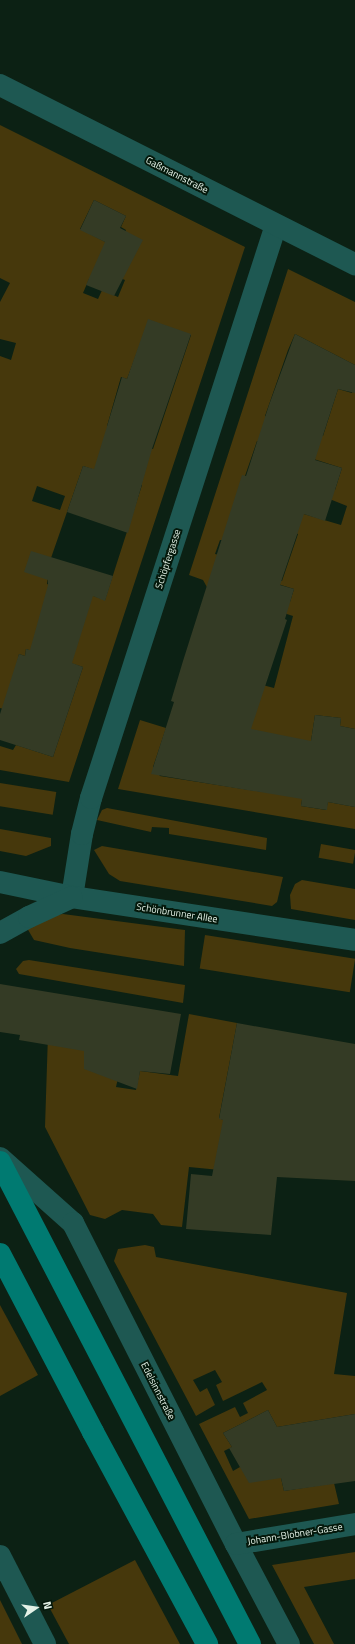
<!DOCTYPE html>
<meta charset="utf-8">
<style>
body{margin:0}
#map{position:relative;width:355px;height:1644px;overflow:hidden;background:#0c2114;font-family:"Titillium Web",sans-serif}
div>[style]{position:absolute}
.green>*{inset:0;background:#46380c;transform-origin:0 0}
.building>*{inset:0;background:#343b25}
.minor>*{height:22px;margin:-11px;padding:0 11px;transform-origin:11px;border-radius:11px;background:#1e5852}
.tertiary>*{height:22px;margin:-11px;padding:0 11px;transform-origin:11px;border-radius:11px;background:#1e5852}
.secondary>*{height:22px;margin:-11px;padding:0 11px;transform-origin:11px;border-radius:11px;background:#007a71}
span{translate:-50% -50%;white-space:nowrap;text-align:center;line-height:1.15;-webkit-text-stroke:4px #04180b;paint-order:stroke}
.street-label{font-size:10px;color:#e4f1e7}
.north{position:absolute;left:16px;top:1588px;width:40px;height:40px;-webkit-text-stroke:3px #04180b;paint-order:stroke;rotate:77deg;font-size:11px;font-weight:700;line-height:16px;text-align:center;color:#e4f1e7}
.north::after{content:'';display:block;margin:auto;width:14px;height:18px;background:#e4f1e7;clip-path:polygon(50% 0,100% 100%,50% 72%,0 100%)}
</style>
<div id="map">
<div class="green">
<div style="clip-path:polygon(evenodd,0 125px,245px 247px,69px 782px,0 770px,0 746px,13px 750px,16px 745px,53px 757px,83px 667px,26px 649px,25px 656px,19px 654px,7px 710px,0 708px,0 356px,11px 360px,16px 343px,0 339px,0 302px,10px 283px,0 278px,0 125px,94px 200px,126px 216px,121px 227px,126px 230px,117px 248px,80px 229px,94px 200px,0 125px,110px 274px,125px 280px,118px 297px,104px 291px,110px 274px,0 125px,89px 279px,104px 286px,98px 299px,83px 293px,89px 279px,0 125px,149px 320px,191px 335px,153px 449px,121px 441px,107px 426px,121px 377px,127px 379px,149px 320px,0 125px,83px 466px,142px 485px,105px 600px,79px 591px,78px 595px,47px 584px,51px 558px,83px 466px,0 125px,37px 486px,65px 496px,60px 510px,32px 501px,37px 486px)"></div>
<div style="clip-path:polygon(evenodd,288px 269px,355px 302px,355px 365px,295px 334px,288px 350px,265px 416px,323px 436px,338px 389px,352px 393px,355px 381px,355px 729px,340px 726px,341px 718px,315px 715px,301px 806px,326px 810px,328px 802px,355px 807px,355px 829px,118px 789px,140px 720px,166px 728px,153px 767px,160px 776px,263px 792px,223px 724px,240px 679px,274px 688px,293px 616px,208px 589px,203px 580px,189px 575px,288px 269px,257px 441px,342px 468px,335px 490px,331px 489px,327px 498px,347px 506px,341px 525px,297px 512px,292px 532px,298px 534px,282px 581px,218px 559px,219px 555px,215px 554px,220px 540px,223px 540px,257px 441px,288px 269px,240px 572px,294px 589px,290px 602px,240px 572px)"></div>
<div style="left:0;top:783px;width:57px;height:23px;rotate:9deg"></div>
<div style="clip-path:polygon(107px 808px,267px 838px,266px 850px,169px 834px,169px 828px,152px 827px,151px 832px,97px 820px,102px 810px)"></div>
<div style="clip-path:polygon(0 829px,51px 838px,51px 846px,26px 856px,0 851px)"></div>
<div style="left:321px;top:844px;width:35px;height:14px;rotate:10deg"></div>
<div style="clip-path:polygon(102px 846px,283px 877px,277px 902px,272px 906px,120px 881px,109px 874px,94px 850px)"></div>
<div style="clip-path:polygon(302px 880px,355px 889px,355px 920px,291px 909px,290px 895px,295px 884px)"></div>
<div style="clip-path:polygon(63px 914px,185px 930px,184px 966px,70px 948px,34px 940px,27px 928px,42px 916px)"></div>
<div style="left:205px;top:935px;width:152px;height:34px;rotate:9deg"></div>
<div style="clip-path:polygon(29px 960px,185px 985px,183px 1003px,19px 974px,16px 969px,23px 961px)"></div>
<div style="clip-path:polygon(189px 1014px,237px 1023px,219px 1118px,223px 1120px,282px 1176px,189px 1167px,182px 1227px,161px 1225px,153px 1214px,122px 1210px,105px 1219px,90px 1215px,45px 1127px,48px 1034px,72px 1038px,118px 1078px,116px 1087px,136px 1090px,140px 1071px,178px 1076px)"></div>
<div style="clip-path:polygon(145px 1245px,154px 1247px,156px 1257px,347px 1293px,334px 1374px,355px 1376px,355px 1414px,277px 1427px,268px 1410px,223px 1433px,232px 1447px,224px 1451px,233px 1471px,240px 1467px,281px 1478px,284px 1491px,334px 1483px,339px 1504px,249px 1519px,199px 1424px,235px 1407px,240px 1417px,248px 1413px,243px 1403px,267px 1390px,262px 1382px,223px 1401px,216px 1385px,222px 1382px,215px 1370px,193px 1380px,200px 1392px,207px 1388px,215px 1405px,196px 1416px,114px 1261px,118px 1249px)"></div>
<div style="clip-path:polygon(0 1305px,38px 1375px,0 1396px)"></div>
<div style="clip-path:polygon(355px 1552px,355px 1579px,304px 1587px,334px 1644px,314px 1644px,272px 1565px)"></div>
<div style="clip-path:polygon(135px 1560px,180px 1644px,69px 1644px,48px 1605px)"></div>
<div style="clip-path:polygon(0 1600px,22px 1644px,0 1644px)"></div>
</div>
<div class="building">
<div style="clip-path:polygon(94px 200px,126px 216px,120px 228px,143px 240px,114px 296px,86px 285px,105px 242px,80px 230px)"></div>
<div style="clip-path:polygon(148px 319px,191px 334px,152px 449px,128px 533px,67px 512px,83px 466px,94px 469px,122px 377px,127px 379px)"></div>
<div style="clip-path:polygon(295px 334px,355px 365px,355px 393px,338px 389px,315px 460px,342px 468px,325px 521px,304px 514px,280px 585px,294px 589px,285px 619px,287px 620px,251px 729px,311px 741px,315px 715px,341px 718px,340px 726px,355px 729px,355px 807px,328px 802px,327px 810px,301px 806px,302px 799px,151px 774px,174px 702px,171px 701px,183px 661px,242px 475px,246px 476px,269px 405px)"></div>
<div style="clip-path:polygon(31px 551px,113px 576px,105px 601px,93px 596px,72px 663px,83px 667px,53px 757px,0 740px,0 714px,19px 654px,25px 656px,26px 649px,30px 650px,48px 585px,48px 580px,24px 572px)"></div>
<div style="clip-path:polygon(0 984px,181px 1014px,170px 1074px,140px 1071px,137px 1089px,84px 1069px,84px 1051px,19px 1040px,20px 1035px,0 1032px)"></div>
<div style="clip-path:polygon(237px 1023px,355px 1044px,355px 1181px,277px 1177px,271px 1235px,186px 1229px,191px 1174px,212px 1176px,223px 1120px,219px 1119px)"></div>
<div style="clip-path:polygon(268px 1410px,277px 1427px,355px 1414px,355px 1481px,284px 1491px,281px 1478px,249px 1483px,229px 1448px,232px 1447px,223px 1433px)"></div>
</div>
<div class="minor">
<div style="left:72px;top:897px;width:64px;rotate:-81deg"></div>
<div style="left:82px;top:834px;width:37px;rotate:-76deg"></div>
<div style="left:91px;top:798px;width:602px;rotate:-72.11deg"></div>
<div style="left:0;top:1158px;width:98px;rotate:41.7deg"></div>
<div style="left:73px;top:1223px;width:360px;rotate:63.1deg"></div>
<div style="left:236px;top:1544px;width:113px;rotate:62.1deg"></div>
<div style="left:236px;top:1544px;width:121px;rotate:-9.5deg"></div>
<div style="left:0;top:1556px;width:99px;rotate:62.9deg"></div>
</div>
<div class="tertiary">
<div style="left:0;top:85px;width:398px;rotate:26.8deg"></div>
<div style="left:0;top:882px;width:74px;rotate:11.8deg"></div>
<div style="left:72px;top:897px;width:286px;rotate:8.6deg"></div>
<div style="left:0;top:933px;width:33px;rotate:-29deg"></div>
<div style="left:29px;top:917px;width:47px;rotate:-24.9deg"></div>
</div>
<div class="secondary">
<div style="left:0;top:1162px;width:543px;rotate:62.59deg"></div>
<div style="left:0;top:1254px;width:201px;rotate:62.4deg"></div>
<div style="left:93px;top:1432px;width:241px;rotate:61.7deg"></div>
</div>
<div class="street-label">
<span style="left:177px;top:175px;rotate:27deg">Gaßmannstraße</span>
<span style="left:168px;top:559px;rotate:-72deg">Schöpfergasse</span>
<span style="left:177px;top:913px;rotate:9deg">Schönbrunner Allee</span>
<span style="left:158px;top:1391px;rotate:63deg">Edelsinnstraße</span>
<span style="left:295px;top:1534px;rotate:-9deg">Johann-Blobner-Gasse</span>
</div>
<div class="north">N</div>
</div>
